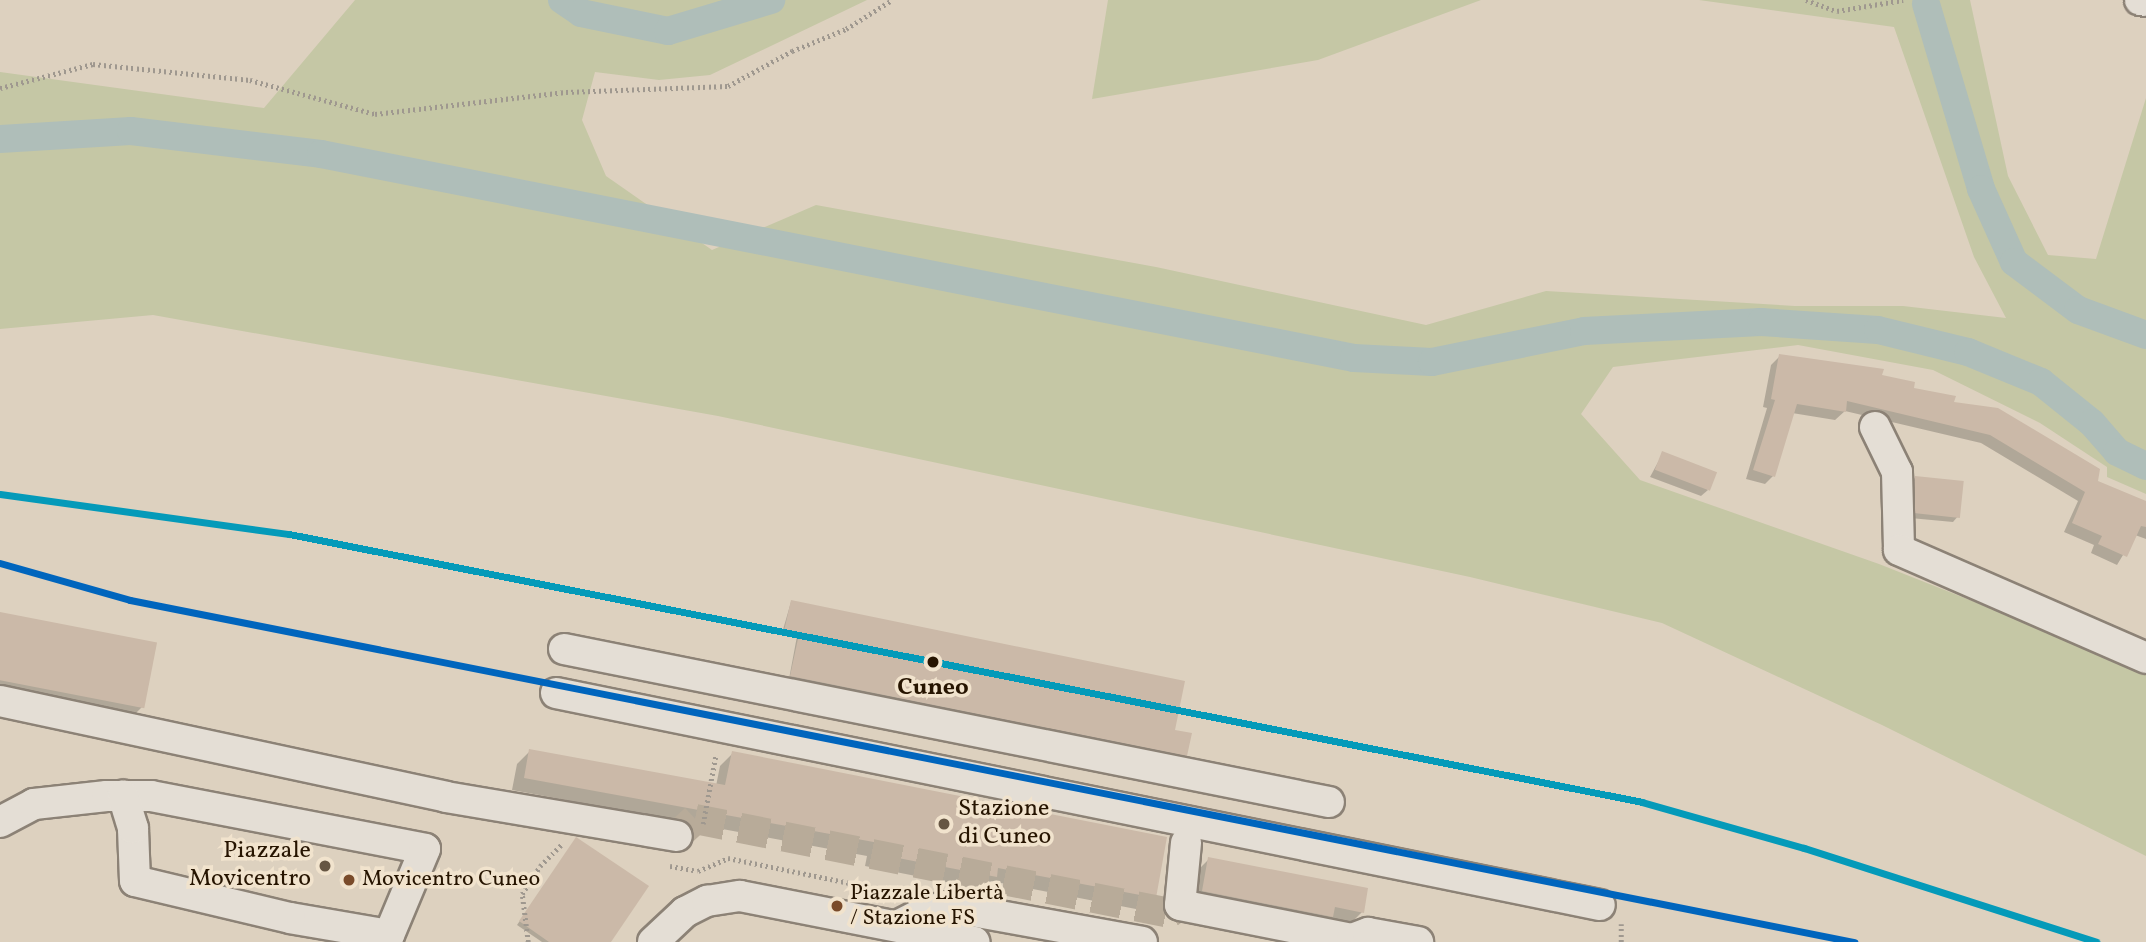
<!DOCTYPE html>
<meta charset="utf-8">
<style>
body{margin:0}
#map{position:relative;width:2146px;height:942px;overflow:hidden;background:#ddd1bf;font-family:Vollkorn,serif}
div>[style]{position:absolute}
.green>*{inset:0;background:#c5c7a5}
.shadow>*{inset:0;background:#0003}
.canal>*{height:28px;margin:-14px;padding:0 14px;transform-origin:14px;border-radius:14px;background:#afbeb9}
.building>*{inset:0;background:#cbb9a8;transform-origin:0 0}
.minor-tunnel>*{height:30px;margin-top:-15px;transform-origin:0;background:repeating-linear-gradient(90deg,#b8ab99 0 30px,transparent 0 45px)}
.path>*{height:4.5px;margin-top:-2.25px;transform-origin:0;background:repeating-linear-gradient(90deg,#9f988f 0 2px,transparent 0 5.5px)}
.roads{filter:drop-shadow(2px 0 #8c8276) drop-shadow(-2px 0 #8c8276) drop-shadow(0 2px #8c8276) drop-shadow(0 -2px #8c8276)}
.minor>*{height:30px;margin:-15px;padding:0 15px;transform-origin:15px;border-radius:15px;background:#e4ded5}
.rail-1>*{height:7px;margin:-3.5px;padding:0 3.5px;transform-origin:3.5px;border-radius:3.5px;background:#049ab9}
.rail-2>*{height:7px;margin:-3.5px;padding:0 3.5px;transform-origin:3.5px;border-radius:3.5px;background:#0065bd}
.dots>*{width:19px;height:19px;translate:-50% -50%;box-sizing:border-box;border:4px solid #f1e3cd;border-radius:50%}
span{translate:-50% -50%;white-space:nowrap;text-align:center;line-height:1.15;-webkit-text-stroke:7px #f1e3cd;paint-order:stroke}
.bus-label{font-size:22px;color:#261400}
.left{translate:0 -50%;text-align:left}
.stop-label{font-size:24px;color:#261400;font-weight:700}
.poi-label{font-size:24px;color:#261400}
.right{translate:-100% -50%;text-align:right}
</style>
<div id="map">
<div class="green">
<div style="clip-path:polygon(355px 0,867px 0,710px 75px,659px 80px,595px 72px,582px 120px,606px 176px,712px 250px,816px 205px,1156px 267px,1426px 325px,1546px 291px,1795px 306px,1903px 306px,2006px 318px,1974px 257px,1894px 27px,1699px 0,1970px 0,2008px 176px,2048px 255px,2096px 259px,2146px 98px,2146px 494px,2107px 477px,2107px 467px,2040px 423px,1933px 370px,1798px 345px,1613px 367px,1581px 414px,1640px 480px,1879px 564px,2146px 670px,2146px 856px,1882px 725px,1662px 623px,1470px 577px,718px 416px,153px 315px,0 329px,0 72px,264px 108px)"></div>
<div style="clip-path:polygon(1108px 0,1481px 0,1318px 60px,1092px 99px)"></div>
</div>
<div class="shadow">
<div style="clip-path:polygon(1780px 356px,1880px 376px,1952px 404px,2096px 482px,2146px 503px,2146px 539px,2135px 535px,2117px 565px,2091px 553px,2094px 545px,2064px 532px,2078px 501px,1981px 443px,1845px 411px,1835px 420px,1792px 413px,1773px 476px,1765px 484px,1746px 479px,1767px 408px,1763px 407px,1771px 365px)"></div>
<div style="clip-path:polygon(1663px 453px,1708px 490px,1701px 496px,1650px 477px)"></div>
<div style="clip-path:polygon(1915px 478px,1959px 515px,1953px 522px,1910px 518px,1909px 484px)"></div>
<div style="clip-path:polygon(791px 602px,1173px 731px,1185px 755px,789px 679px,797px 636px,782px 633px)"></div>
<div style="clip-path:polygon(0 614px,143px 706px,130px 719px,0 694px)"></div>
<div style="clip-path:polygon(530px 751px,716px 786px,720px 766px,733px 753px,1154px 898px,1141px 910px,991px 881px,982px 889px,865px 866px,867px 856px,512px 790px,517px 764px)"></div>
<div style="clip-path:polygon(574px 842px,609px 942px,542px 942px,517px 925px)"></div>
<div style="clip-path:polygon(1209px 859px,1362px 912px,1352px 922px,1330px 918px,1321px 926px,1193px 901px,1199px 869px)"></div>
</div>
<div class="canal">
<div style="left:562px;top:0;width:23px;rotate:34deg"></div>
<div style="left:581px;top:13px;width:89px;rotate:11.7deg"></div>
<div style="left:668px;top:31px;width:108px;rotate:-16.8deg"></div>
<div style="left:1926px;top:4px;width:193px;rotate:73.4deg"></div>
<div style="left:1981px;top:189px;width:80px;rotate:65.7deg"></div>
<div style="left:2014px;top:262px;width:80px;rotate:36.9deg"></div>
<div style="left:2078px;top:310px;width:72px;rotate:20.2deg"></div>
<div style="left:0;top:139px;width:131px;rotate:-3.5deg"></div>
<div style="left:131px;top:131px;width:191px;rotate:6.9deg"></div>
<div style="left:321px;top:154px;width:1053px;rotate:11.17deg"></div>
<div style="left:1354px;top:358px;width:78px;rotate:2.9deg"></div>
<div style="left:1432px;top:362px;width:155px;rotate:-11.5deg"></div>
<div style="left:1584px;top:331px;width:177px;rotate:-2.9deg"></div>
<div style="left:1761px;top:322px;width:117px;rotate:3.9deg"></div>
<div style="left:1878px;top:330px;width:93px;rotate:13.7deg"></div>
<div style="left:1968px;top:352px;width:79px;rotate:22.3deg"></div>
<div style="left:2041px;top:382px;width:65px;rotate:38.8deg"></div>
<div style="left:2092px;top:423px;width:38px;rotate:49deg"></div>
<div style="left:2117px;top:452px;width:32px;rotate:26deg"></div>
</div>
<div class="building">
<div style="clip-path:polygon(1779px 354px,1884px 369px,1882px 375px,1915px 382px,1914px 388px,1956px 396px,1954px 402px,1998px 408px,2100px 469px,2098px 481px,2146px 501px,2146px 527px,2141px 526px,2127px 557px,2098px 544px,2102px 536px,2072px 523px,2085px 492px,1990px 435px,1847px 401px,1846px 412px,1797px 404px,1775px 477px,1753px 470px,1775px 400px,1771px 399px)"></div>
<div style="left:1662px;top:451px;width:59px;height:20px;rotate:21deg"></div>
<div style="left:1915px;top:476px;width:49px;height:37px;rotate:6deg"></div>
<div style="clip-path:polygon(791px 600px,1185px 681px,1175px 730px,1192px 733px,1187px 756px,790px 676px,799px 634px,784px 631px)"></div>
<div style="left:0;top:612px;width:160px;height:67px;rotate:11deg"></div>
<div style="clip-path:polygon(529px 749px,725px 785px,732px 751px,1167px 837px,1156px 898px,998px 868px,997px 877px,877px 854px,879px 843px,524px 778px)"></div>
<div style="clip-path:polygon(576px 837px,649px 886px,611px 942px,549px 942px,519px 921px)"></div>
<div style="clip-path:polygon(1208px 857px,1368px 888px,1364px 913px,1335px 907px,1333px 917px,1202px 891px)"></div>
</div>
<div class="minor-tunnel">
<div style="left:677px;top:836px;width:25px;rotate:-43deg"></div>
<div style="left:695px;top:819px;width:483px;rotate:11.2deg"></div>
<div style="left:1169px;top:913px;width:14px;rotate:-36deg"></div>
</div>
<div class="path">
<div style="left:1806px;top:0;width:33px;rotate:20deg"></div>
<div style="left:1837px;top:11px;width:67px;rotate:-9.5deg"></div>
<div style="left:0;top:88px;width:96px;rotate:-14.5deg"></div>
<div style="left:93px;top:64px;width:158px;rotate:5.8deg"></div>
<div style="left:250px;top:80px;width:130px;rotate:15.2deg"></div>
<div style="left:375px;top:114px;width:192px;rotate:-6.6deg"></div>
<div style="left:566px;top:92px;width:162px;rotate:-2.1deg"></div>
<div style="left:728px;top:86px;width:73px;rotate:-28.7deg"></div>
<div style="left:792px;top:51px;width:58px;rotate:-22.2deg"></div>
<div style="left:846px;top:29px;width:54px;rotate:-32.2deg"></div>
<div style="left:703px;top:824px;width:71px;rotate:-79.5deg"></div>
<div style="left:670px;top:866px;width:28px;rotate:10deg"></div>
<div style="left:698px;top:871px;width:33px;rotate:-23deg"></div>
<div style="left:728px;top:858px;width:174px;rotate:11.6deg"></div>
<div style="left:528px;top:942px;width:48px;rotate:-97.1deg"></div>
<div style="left:522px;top:894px;width:33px;rotate:-57deg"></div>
<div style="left:540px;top:866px;width:31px;rotate:-45deg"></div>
<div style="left:1621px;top:942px;width:18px;rotate:-90deg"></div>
</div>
<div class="roads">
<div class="minor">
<div style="left:2140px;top:0;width:6px;rotate:9deg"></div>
<div style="left:1875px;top:427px;width:50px;rotate:63.9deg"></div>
<div style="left:1897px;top:472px;width:78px;rotate:88.5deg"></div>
<div style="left:1899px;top:550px;width:270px;rotate:23.6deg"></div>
<div style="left:564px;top:649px;width:780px;rotate:11.31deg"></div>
<div style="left:556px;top:693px;width:1065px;rotate:11.48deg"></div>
<div style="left:0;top:701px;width:456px;rotate:12.1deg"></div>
<div style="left:446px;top:797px;width:234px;rotate:9.6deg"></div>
<div style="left:0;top:822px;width:38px;rotate:-28deg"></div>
<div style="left:34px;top:804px;width:73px;rotate:-6.3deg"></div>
<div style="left:107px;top:796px;width:44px"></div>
<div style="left:151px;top:796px;width:279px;rotate:10.9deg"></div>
<div style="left:425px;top:849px;width:93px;rotate:112.7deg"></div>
<div style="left:389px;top:935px;width:100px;rotate:-170.3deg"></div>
<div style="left:290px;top:918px;width:159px;rotate:-166.6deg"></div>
<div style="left:135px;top:881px;width:53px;rotate:-92.2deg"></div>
<div style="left:133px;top:828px;width:34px;rotate:-107deg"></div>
<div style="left:1186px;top:843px;width:62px;rotate:95.5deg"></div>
<div style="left:1180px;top:905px;width:175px;rotate:11.2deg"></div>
<div style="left:1352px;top:939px;width:17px;rotate:-21deg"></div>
<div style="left:1368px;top:933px;width:51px;rotate:10.2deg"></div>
<div style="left:897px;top:926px;width:35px;rotate:-27deg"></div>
<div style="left:928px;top:910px;width:22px;rotate:-8deg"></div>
<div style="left:950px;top:907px;width:195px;rotate:10.3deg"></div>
<div style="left:653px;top:942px;width:44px;rotate:-43.2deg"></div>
<div style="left:685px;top:912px;width:25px;rotate:-27deg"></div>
<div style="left:707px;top:901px;width:33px;rotate:-9deg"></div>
<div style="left:740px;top:896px;width:239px;rotate:11.1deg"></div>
</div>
</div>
<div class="rail-1">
<div style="left:0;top:494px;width:292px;rotate:7.9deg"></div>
<div style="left:289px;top:534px;width:1379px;rotate:11.2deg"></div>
<div style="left:1642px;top:802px;width:168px;rotate:15.9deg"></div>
<div style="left:1804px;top:848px;width:307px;rotate:17.8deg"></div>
</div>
<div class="rail-2">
<div style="left:0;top:563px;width:135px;rotate:15.9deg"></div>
<div style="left:130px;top:600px;width:1758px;rotate:11.22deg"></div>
</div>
<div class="dots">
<div style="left:933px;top:662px;background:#261400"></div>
<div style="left:944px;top:824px;background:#665643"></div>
<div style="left:325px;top:866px;background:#665643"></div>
<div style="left:349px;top:880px;background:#7a4b2a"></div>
<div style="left:837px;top:906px;background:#7a4b2a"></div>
</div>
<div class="bus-label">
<span class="left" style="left:362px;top:880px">Movicentro Cuneo</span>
<span class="left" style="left:850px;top:906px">Piazzale Libertà<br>/ Stazione FS</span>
</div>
<div class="stop-label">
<span style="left:933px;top:689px">Cuneo</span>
</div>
<div class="poi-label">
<span class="left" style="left:958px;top:824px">Stazione<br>di Cuneo</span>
<span class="right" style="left:311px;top:866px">Piazzale<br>Movicentro</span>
</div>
</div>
